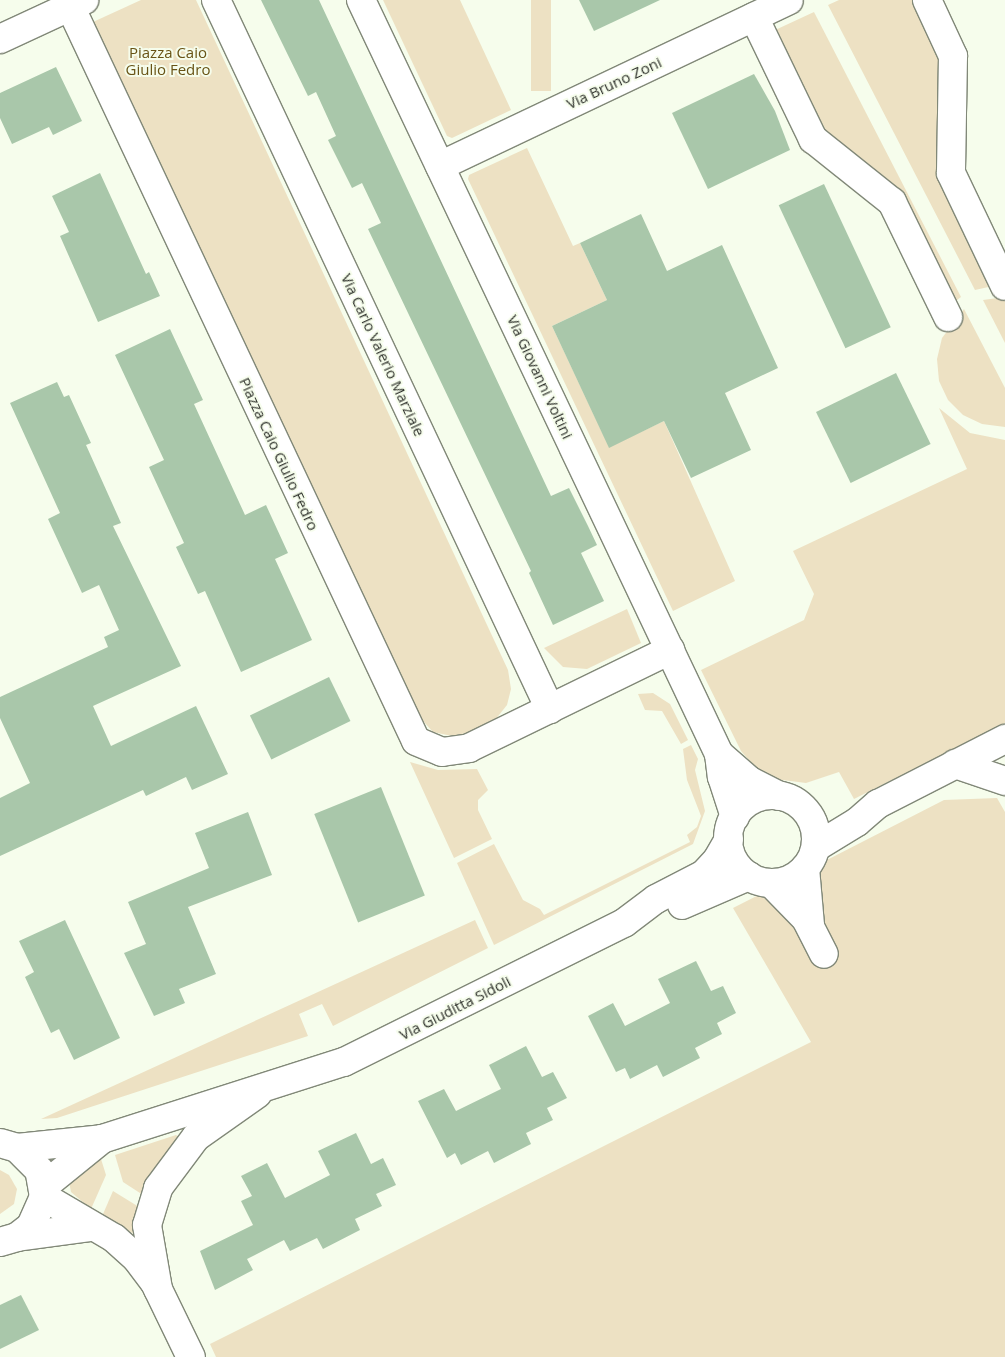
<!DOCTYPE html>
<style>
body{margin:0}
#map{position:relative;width:1005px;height:1357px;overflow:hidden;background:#f6fdec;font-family:"Open Sans",sans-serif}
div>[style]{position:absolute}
.green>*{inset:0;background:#ede1c3;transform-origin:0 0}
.building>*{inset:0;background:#a9c7aa;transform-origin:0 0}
.roads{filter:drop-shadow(1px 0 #818878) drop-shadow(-1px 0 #818878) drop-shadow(0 1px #818878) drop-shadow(0 -1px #818878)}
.street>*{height:28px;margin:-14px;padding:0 14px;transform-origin:14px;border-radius:14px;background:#fff}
.secondary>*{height:28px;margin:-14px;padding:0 14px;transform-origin:14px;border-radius:14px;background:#fff}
.secondary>.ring{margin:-14px;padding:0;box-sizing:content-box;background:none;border:28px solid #fff;border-radius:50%}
span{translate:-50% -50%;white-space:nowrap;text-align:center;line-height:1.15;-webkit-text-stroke:4px #f6fdec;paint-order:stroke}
.park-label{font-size:15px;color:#685315}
.street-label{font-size:15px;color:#30332d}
</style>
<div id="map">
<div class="green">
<div style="clip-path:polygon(141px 0,196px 0,508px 670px,511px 689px,507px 705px,495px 720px,471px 732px,452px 736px,433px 732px,415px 712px,93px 22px)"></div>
<div style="clip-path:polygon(383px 0,460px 0,511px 110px,452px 138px,447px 136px)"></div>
<div style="left:531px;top:0;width:20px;height:91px"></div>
<div style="clip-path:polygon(839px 0,916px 0,944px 60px,941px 178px,993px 286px,975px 290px,828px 5px)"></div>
<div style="clip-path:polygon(814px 12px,961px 297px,953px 303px,820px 129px,773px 31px)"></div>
<div style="clip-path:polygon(527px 148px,573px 246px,580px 243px,607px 300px,552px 326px,609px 447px,664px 421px,735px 581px,673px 611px,468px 179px,469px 175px)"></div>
<div style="clip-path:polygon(1005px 297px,1005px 343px,983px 300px)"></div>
<div style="clip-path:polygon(964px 309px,1005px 388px,1005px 427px,982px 424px,963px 415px,948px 400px,939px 381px,937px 359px,942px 338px)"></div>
<div style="clip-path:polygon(939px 408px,970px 433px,1005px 440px,1005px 723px,854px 799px,839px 772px,806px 783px,775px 779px,757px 769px,741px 751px,701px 670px,804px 620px,814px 594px,793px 551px,967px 469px)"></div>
<div style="clip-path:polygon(627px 609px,641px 643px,587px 669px,563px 667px,544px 648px)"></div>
<div style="clip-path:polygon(653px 693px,670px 704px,688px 740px,681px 744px,662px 711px,645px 710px,638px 694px)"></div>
<div style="clip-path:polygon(691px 745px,698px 759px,695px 770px,705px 811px,693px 844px,494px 945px,457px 863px,494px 844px,523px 900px,540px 909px,544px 915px,690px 842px,687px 835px,697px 827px,701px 816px,687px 780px,683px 749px)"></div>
<div style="clip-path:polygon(410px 762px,438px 770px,477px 769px,488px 790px,478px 800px,478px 810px,492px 839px,454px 858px)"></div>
<div style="clip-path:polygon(997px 798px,1005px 812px,1005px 1357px,216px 1357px,210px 1344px,811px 1042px,733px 908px,944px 800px)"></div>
<div style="clip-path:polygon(475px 920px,488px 948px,333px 1026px,322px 1004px,299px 1014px,308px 1036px,57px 1118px,41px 1119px)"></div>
<div style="clip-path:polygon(176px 1135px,179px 1137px,143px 1195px,123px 1182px,115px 1155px)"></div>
<div style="clip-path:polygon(101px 1159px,106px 1175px,91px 1209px,71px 1192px,69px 1181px,83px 1166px)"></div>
<div style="clip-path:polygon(0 1170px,9px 1175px,17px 1189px,14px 1204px,0 1214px)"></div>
<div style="clip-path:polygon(113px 1191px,139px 1207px,137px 1236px,103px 1214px)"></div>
</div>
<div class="building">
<div style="clip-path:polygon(261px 0,319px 0,551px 496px,569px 488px,588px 526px,597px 545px,581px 553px,604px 601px,553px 625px,529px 573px,531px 571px,368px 229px,381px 223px,362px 183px,352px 188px,328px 140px,336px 136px,316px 92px,308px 96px)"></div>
<div style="clip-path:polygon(579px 0,660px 0,594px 31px)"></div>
<div style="clip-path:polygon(56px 67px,82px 121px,53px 135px,49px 127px,12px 144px,0 118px,0 93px)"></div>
<div style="clip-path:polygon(754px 74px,775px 111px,790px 150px,708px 189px,672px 113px)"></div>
<div style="clip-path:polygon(100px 173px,146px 274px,149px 272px,160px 296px,98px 322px,60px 236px,69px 232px,52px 196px)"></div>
<div style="left:824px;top:184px;width:158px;height:50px;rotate:65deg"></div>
<div style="clip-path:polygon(641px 214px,667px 271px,722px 245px,778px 368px,725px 393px,751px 450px,691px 478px,664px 421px,609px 448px,552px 326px,607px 300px,580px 243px)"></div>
<div style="clip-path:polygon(170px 329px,203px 400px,194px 404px,245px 515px,266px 505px,288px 553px,275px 559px,312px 640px,241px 672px,205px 591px,198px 594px,176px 547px,184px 543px,149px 467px,164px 460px,115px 355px)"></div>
<div style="left:896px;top:373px;width:79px;height:89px;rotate:64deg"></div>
<div style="clip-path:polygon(57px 382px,64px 397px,69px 395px,91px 443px,86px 445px,121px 523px,113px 526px,181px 666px,93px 706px,111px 746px,196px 706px,228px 774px,192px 790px,186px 777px,146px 796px,143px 790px,0 856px,0 798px,30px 783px,0 718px,0 697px,108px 647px,104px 637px,119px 630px,99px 585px,82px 593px,48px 519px,60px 513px,10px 403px)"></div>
<div style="left:329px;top:677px;width:49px;height:88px;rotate:64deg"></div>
<div style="left:381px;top:787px;width:117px;height:72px;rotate:68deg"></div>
<div style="clip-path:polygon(248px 812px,272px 875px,188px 907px,216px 974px,179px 989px,185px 1003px,154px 1016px,124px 953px,146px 944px,128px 902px,209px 868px,195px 833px)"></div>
<div style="clip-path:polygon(65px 920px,120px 1038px,74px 1060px,59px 1029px,51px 1033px,25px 977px,34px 972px,19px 941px)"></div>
<div style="clip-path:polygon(696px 961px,711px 991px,723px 986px,736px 1013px,717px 1023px,722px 1034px,695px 1048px,700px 1058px,663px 1077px,657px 1065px,630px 1079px,625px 1068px,616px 1072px,588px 1016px,613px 1003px,625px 1026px,670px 1003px,658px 979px)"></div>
<div style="clip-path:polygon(526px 1046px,542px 1077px,553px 1072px,567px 1098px,547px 1108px,553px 1120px,526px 1133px,531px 1144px,494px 1163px,488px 1151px,461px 1165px,455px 1153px,447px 1158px,418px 1101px,444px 1089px,456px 1111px,501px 1089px,489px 1065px)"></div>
<div style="clip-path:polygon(356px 1133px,371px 1164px,383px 1158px,396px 1185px,376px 1194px,382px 1206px,355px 1219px,360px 1230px,323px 1249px,317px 1238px,290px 1251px,284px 1240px,247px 1259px,253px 1270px,215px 1290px,200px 1251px,253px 1225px,241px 1201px,252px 1196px,241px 1176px,267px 1163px,285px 1198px,330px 1175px,318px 1151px)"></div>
<div style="clip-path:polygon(21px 1295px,39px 1330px,0 1349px,0 1305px)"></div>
</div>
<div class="roads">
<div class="street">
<div style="left:216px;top:0;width:784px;rotate:64.78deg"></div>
<div style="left:361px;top:0;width:835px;rotate:64.6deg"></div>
<div style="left:719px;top:754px;width:23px;rotate:83deg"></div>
<div style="left:722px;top:777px;width:42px;rotate:72deg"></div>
<div style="left:927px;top:0;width:62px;rotate:65.1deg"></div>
<div style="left:953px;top:56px;width:117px;rotate:91deg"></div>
<div style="left:951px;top:173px;width:125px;rotate:64.5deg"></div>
<div style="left:70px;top:6px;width:812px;rotate:64.79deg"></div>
<div style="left:416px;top:741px;width:28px;rotate:23deg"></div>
<div style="left:442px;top:752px;width:27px;rotate:-8deg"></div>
<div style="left:469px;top:748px;width:224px;rotate:-26deg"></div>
<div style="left:754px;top:17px;width:136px;rotate:64.2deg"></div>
<div style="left:813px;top:139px;width:101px;rotate:38.6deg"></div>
<div style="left:892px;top:202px;width:128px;rotate:64deg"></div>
<div style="left:0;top:39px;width:93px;rotate:-24.9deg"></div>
<div style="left:440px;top:166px;width:386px;rotate:-25.4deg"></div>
<div style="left:719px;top:754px;width:41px;rotate:41.1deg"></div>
<div style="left:750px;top:781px;width:33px;rotate:27deg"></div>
<div style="left:955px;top:764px;width:53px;rotate:18.8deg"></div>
<div style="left:805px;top:868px;width:57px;rotate:85deg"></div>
<div style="left:771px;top:883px;width:50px;rotate:45.8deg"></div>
<div style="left:806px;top:919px;width:39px;rotate:63deg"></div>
<div style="left:44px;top:1197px;width:81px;rotate:30.4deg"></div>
<div style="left:114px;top:1238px;width:31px;rotate:42deg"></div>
<div style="left:137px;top:1259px;width:30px;rotate:53deg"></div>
<div style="left:155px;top:1283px;width:82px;rotate:64.1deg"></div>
<div style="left:17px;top:1237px;width:75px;rotate:-7.7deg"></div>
<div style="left:158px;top:1289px;width:65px;rotate:-99.8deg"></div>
<div style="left:147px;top:1225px;width:39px;rotate:-73deg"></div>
<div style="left:158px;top:1188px;width:64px;rotate:-53.3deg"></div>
<div style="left:196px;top:1137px;width:75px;rotate:-35.2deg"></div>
</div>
<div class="secondary">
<div class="ring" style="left:728px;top:795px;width:60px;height:60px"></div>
<div style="left:816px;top:847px;width:48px;rotate:-31.4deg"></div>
<div style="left:857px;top:822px;width:28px;rotate:-41deg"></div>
<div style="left:878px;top:804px;width:143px;rotate:-27.1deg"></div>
<div style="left:682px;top:905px;width:73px;rotate:-23.4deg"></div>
<div style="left:0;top:1143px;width:18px;rotate:16deg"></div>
<div style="left:17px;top:1148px;width:85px;rotate:-6deg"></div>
<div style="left:102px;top:1139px;width:254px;rotate:-17.7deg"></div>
<div style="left:344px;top:1062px;width:313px;rotate:-26.4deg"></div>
<div style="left:624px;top:923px;width:40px;rotate:-37deg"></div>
<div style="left:656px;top:899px;width:54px;rotate:-27.5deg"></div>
<div style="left:704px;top:874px;width:19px;rotate:-47deg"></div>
<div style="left:717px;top:860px;width:24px;rotate:-60deg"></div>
<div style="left:44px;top:1186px;width:75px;rotate:-39deg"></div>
<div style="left:0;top:1242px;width:18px;rotate:-16deg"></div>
<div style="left:17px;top:1237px;width:18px;rotate:-38deg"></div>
<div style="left:31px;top:1226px;width:32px;rotate:-66deg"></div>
<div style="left:44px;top:1197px;width:27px;rotate:-100deg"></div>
<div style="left:39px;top:1170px;width:31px;rotate:-135deg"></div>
</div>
</div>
<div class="park-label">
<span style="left:168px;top:61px">Piazza Caio<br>Giulio Fedro</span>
</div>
<div class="street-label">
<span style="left:614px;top:83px;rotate:-25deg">Via Bruno Zoni</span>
<span style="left:383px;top:355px;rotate:65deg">Via Carlo Valerio Marziale</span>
<span style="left:540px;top:377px;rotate:65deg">Via Giovanni Voltini</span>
<span style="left:279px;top:454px;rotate:65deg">Piazza Caio Giulio Fedro</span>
<span style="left:455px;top:1008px;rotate:-27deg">Via Giuditta Sidoli</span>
</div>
</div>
